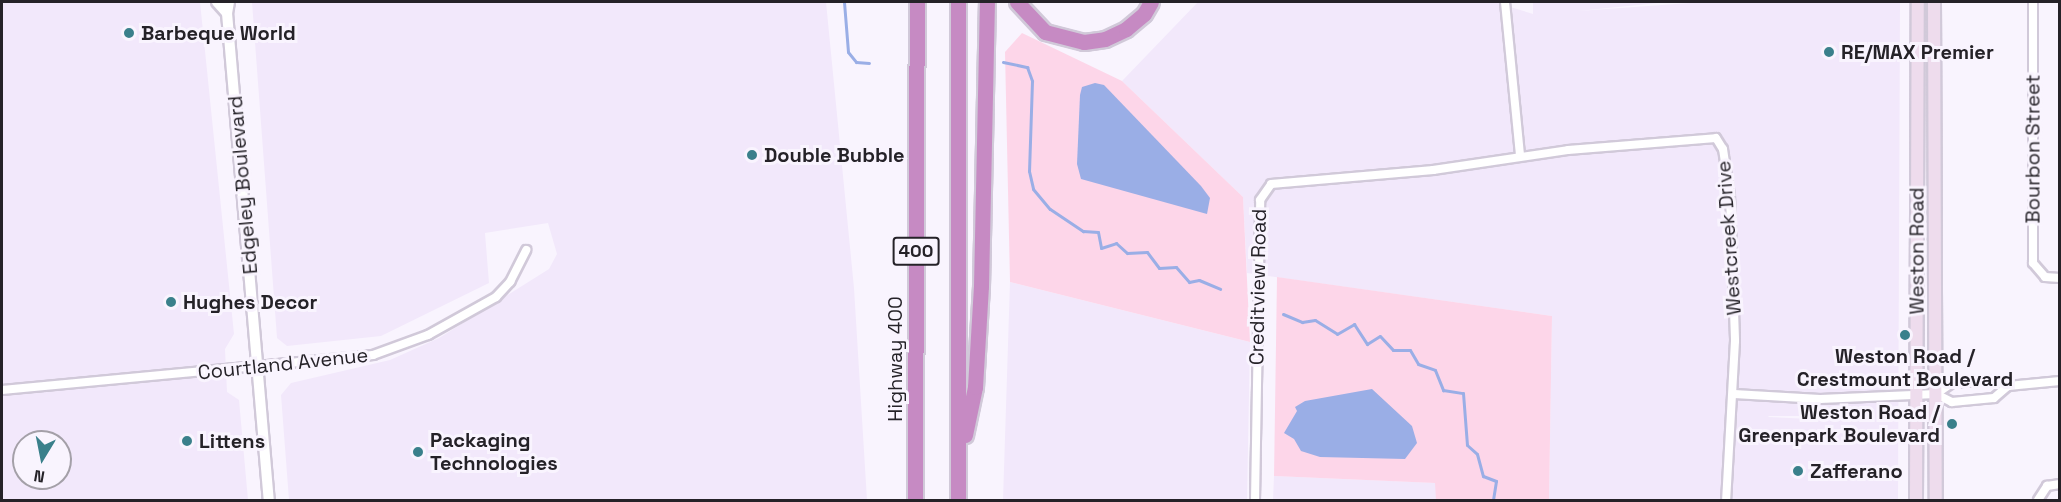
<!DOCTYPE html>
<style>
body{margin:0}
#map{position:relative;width:2061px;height:502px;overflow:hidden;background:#f9f4fe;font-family:"Space Grotesk",sans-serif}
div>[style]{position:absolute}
.built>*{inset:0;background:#f2e8fb}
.green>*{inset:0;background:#fdd6e9}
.water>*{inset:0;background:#9aaee6}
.stream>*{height:3px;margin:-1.5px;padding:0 1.5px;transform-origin:1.5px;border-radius:1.5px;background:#9aaee6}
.roads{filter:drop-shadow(2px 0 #d1c9d9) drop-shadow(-2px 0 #d1c9d9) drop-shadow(0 2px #d1c9d9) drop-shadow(0 -2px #d1c9d9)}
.minor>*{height:8px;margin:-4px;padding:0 4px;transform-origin:4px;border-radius:4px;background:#fff}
.tertiary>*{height:10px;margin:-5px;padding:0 5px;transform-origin:5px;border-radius:5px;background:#fff}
.secondary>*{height:12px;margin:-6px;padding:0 6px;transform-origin:6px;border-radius:6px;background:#eedced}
.motorway>*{height:15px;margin:-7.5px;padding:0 7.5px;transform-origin:7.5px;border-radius:7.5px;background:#c68ac3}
.dots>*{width:16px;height:16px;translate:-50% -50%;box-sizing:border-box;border:3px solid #f9f4fe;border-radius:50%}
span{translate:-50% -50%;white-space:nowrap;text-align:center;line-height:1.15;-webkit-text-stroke:6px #f9f4fe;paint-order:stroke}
.shield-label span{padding:2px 4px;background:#f9f4fe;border:2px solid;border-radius:4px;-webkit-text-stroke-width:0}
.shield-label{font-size:18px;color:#252228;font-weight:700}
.poi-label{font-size:20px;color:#252228;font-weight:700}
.left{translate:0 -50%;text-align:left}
.right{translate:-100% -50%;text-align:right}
.street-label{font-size:20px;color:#252228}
.frame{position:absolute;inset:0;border:3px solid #252228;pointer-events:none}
.north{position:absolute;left:12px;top:430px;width:60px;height:60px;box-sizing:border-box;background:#f9f4fe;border:2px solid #a4a0a8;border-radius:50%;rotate:190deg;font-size:16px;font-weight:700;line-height:24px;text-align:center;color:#252228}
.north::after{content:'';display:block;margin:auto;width:21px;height:27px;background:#3a808b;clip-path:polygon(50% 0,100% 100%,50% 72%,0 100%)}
</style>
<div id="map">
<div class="built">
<div style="clip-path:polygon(evenodd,2px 2px,200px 2px,234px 334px,225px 349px,227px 392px,239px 400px,248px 500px,2px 500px,2px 2px,24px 442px,60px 442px,60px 478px,24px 478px,24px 442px)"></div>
<div style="clip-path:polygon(252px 2px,826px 2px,854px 288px,867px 500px,289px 500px,281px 395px,291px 383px,390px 360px,439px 338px,549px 269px,557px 254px,548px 223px,485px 233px,489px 283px,381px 336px,287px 346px,277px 338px)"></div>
<div style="clip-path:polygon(evenodd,1198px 2px,1494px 2px,1533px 14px,1533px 2px,1668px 2px,1578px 11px,1704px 2px,1900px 2px,1898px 500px,1549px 500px,1552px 316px,1247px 273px,1243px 197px,1122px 81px,1198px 2px,1870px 416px,1811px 419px,1768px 417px,1769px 416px,1870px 416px)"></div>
<div style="clip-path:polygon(1010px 282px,1250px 342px,1247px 500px,1003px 500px)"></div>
<div style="clip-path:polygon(1274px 476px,1436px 483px,1436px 500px,1273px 500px)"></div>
</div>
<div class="green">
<div style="clip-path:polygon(1022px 33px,1122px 81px,1243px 197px,1250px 342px,1010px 282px,1005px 52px)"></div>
<div style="clip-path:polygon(1277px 277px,1552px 316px,1549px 500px,1436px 500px,1435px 483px,1274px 476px)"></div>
</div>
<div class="water">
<div style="clip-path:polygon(1095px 83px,1104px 85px,1201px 186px,1210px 198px,1207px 214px,1081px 179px,1077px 164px,1080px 95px,1082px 87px)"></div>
<div style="clip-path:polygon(1372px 389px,1412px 426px,1417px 443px,1405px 459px,1320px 457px,1301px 451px,1294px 439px,1284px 433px,1297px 411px,1295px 407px,1305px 401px)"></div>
</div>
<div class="stream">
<div style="left:844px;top:2px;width:50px;rotate:85.4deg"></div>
<div style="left:848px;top:52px;width:13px;rotate:51deg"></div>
<div style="left:856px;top:62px;width:13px;rotate:4deg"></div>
<div style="left:1003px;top:62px;width:25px;rotate:12deg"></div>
<div style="left:1027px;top:67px;width:15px;rotate:70deg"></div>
<div style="left:1032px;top:81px;width:90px;rotate:91.9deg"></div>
<div style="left:1029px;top:171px;width:18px;rotate:77deg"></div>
<div style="left:1033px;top:189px;width:26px;rotate:50deg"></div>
<div style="left:1050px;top:209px;width:40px;rotate:34deg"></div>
<div style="left:1083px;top:231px;width:15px;rotate:4deg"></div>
<div style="left:1098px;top:232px;width:16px;rotate:79deg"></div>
<div style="left:1101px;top:248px;width:16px;rotate:-18deg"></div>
<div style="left:1116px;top:243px;width:15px;rotate:42deg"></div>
<div style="left:1127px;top:253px;width:20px;rotate:-3deg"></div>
<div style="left:1147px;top:252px;width:20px;rotate:53deg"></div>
<div style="left:1159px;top:268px;width:17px;rotate:-3deg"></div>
<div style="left:1176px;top:267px;width:20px;rotate:49deg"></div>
<div style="left:1189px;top:282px;width:10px;rotate:-11deg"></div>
<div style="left:1199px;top:280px;width:23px;rotate:23deg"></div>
<div style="left:1283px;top:314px;width:21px;rotate:23deg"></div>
<div style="left:1302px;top:322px;width:13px;rotate:-9deg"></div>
<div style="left:1315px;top:320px;width:26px;rotate:32deg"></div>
<div style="left:1337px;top:334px;width:20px;rotate:-30deg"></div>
<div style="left:1354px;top:324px;width:24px;rotate:57deg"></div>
<div style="left:1367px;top:344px;width:15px;rotate:-32deg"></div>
<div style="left:1380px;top:336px;width:19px;rotate:47deg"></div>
<div style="left:1393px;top:350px;width:17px"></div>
<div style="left:1410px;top:350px;width:16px;rotate:60deg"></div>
<div style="left:1418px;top:364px;width:18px;rotate:19deg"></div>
<div style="left:1435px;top:370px;width:22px;rotate:68deg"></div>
<div style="left:1443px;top:390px;width:20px;rotate:9deg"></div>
<div style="left:1463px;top:393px;width:52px;rotate:85.6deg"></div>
<div style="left:1467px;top:445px;width:13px;rotate:42deg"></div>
<div style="left:1477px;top:454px;width:23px;rotate:75deg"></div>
<div style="left:1483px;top:476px;width:14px;rotate:21deg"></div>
<div style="left:1496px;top:481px;width:19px;rotate:99deg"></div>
</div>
<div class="roads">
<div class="minor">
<div style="left:1505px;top:2px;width:155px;rotate:84.4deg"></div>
<div style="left:2033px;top:2px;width:261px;rotate:90deg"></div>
<div style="left:2033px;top:263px;width:18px;rotate:49deg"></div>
<div style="left:2045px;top:277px;width:15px;rotate:4deg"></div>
<div style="left:2px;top:390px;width:373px;rotate:-5.4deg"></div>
<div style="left:373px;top:355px;width:59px;rotate:-20deg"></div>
<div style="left:428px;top:335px;width:78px;rotate:-29.2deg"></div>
<div style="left:496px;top:297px;width:21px;rotate:-47deg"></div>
<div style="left:510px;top:282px;width:36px;rotate:-63deg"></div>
<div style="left:1734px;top:394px;width:86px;rotate:3.3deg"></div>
<div style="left:1820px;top:399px;width:116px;rotate:-2.5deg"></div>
<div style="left:1936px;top:394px;width:18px;rotate:27deg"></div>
<div style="left:1952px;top:402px;width:42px;rotate:-5.4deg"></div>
<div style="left:1994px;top:398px;width:18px;rotate:-41deg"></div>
<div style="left:1936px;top:394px;width:19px;rotate:-35deg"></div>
<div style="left:1952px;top:383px;width:40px;rotate:-4.3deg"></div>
<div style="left:1992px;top:380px;width:17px;rotate:21deg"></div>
<div style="left:2008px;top:386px;width:52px;rotate:-5.5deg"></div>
<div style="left:1255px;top:500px;width:300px;rotate:-89deg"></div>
<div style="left:1260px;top:200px;width:19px;rotate:-55deg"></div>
<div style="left:1271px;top:184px;width:163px;rotate:-4.9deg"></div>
<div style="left:1433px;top:170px;width:136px;rotate:-8.4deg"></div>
<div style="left:1568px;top:150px;width:148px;rotate:-4.6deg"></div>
<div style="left:1716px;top:138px;width:13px;rotate:58deg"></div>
<div style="left:1723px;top:149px;width:48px;rotate:81.5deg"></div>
<div style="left:1730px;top:196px;width:145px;rotate:88deg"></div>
<div style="left:1735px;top:341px;width:159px;rotate:93.2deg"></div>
<div style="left:2038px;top:500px;width:17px;rotate:-57deg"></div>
<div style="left:2047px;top:486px;width:13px;rotate:-9deg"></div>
</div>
<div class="tertiary">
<div style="left:217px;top:2px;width:15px;rotate:48deg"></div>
<div style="left:229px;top:2px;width:11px;rotate:100deg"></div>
<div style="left:227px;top:13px;width:489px;rotate:85.1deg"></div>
</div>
<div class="secondary">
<div style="left:1934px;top:2px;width:498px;rotate:89.8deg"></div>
<div style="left:1916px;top:500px;width:498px;rotate:-89.8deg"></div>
</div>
<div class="motorway">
<div style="left:1017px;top:2px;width:41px;rotate:47deg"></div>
<div style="left:1045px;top:32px;width:40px;rotate:14.4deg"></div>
<div style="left:1084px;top:42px;width:21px;rotate:-8deg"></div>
<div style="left:1105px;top:39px;width:23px;rotate:-25deg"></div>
<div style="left:1126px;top:29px;width:23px;rotate:-40deg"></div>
<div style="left:1144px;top:14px;width:14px;rotate:-60deg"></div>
<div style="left:965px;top:435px;width:49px;rotate:-78.2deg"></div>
<div style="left:975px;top:387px;width:101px;rotate:-86.6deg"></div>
<div style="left:981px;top:286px;width:284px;rotate:-88.8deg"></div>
<div style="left:915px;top:500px;width:498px;rotate:-89.8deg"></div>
<div style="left:958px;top:500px;width:498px;rotate:-90deg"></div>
</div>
</div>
<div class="dots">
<div style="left:129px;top:33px;background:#3a808b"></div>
<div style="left:1829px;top:52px;background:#3a808b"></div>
<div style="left:752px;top:155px;background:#3a808b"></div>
<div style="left:171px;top:302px;background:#3a808b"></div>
<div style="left:1905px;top:335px;background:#3a808b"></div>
<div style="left:1952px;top:424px;background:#3a808b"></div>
<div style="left:187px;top:441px;background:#3a808b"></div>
<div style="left:418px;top:452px;background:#3a808b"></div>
<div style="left:1798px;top:471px;background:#3a808b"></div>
</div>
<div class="shield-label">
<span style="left:916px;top:251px">400</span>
</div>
<div class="poi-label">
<span class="left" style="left:141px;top:33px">Barbeque World</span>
<span class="left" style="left:1841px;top:52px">RE/MAX Premier</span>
<span class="left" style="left:764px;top:155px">Double Bubble</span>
<span class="left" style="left:183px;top:302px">Hughes Decor</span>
<span style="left:1905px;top:368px">Weston Road /<br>Crestmount Boulevard</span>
<span class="right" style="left:1940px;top:424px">Weston Road /<br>Greenpark Boulevard</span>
<span class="left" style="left:430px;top:452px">Packaging<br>Technologies</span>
<span class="left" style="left:199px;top:441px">Littens</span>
<span class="left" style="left:1810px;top:471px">Zafferano</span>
</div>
<div class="street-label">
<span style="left:2033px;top:149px;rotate:-90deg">Bourbon Street</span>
<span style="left:243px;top:185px;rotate:-95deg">Edgeley Boulevard</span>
<span style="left:1729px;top:238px;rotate:-94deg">Westcreek Drive</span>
<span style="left:1917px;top:251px;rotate:-90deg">Weston Road</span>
<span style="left:1258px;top:287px;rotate:-89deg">Creditview Road</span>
<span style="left:895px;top:359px;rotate:-90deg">Highway 400</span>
<span style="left:283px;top:364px;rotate:-6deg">Courtland Avenue</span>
</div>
<div class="frame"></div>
<div class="north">N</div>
</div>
